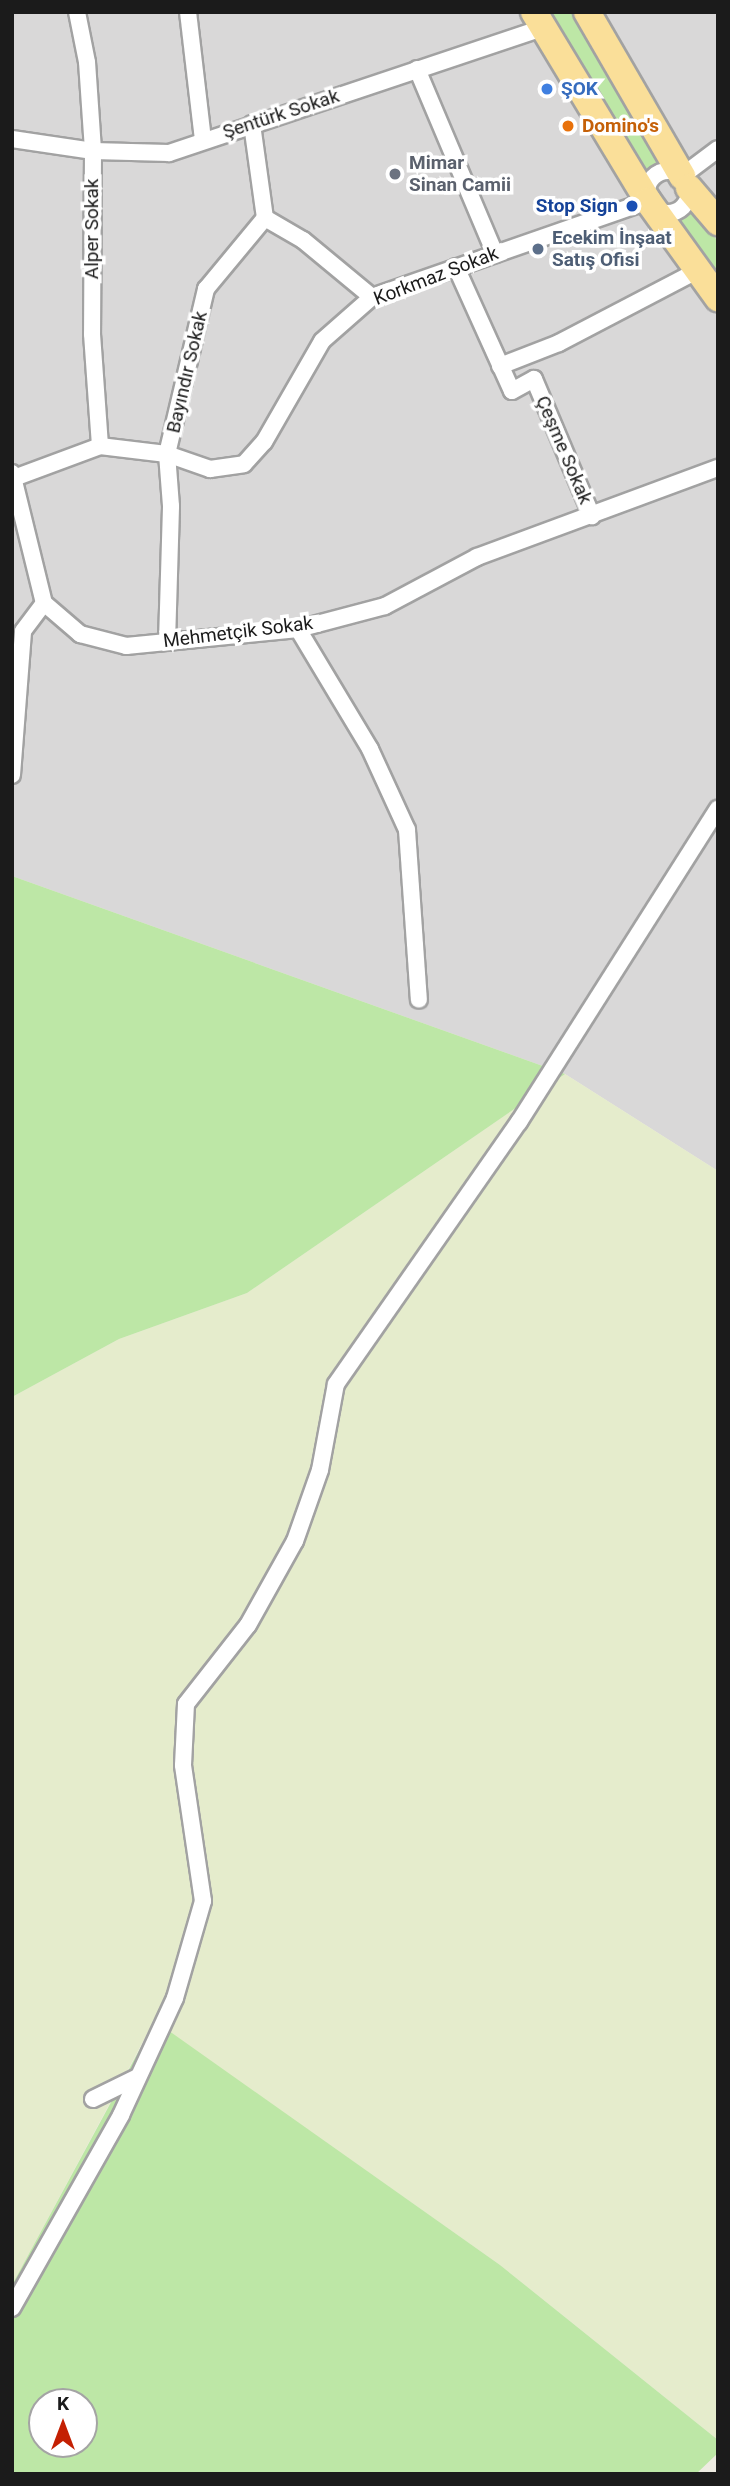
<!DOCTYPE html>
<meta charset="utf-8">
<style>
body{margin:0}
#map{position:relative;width:730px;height:2486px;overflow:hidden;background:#edebe1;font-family:Roboto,sans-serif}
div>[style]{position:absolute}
.residential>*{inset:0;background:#d9d8d8}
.farmland>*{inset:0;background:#e5eccc}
.grass>*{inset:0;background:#bde7a6}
.roads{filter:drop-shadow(2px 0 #a2a2a2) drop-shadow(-2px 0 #a2a2a2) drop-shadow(0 2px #a2a2a2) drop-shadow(0 -2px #a2a2a2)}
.minor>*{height:16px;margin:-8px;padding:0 8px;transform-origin:8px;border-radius:8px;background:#fff}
.minor>.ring{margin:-8px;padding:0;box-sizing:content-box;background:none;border:16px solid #fff;border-radius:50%}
.primary>*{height:26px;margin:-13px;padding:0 13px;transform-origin:13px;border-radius:13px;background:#fadf99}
.dots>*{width:19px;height:19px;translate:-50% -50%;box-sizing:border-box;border:4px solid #fff;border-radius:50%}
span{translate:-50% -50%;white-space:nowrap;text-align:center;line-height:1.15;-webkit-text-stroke:7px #fff;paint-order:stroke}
.shop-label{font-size:19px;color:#366cbe;font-weight:700}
.left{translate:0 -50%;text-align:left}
.street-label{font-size:19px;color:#1b1b1b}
.food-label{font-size:19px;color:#c56008;font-weight:700}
.worship-label{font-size:19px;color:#5b616d;font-weight:700}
.transit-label{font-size:19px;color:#164399;font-weight:700}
.right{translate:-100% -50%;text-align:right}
.service-label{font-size:19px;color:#4e5e75;font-weight:700}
.frame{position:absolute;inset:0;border:14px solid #1b1b1b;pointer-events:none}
.north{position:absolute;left:28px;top:2388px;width:70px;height:70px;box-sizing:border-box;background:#fff;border:2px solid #a4a4a4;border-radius:50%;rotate:0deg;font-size:19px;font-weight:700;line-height:28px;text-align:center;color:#1b1b1b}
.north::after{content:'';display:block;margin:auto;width:24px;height:32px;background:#c42003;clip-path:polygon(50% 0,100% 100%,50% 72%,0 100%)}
</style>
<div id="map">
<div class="residential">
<div style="clip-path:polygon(12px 12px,718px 12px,718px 1171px,565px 1074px,12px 876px)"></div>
</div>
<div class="farmland">
<div style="clip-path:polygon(565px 1074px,718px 1171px,718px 2440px,500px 2265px,154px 2021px,12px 2285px,12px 1397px,119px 1339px,247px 1293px)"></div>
</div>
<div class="grass">
<div style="clip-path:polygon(549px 12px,574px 12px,665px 163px,645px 177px)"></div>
<div style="clip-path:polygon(694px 209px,718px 242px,718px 278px,677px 220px)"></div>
<div style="clip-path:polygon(12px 876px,565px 1074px,247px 1293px,119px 1339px,12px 1397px)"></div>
<div style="clip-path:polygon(evenodd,155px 2021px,500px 2265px,718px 2440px,718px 2453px,696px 2474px,12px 2474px,12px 2285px,155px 2021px,42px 2402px,84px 2402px,84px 2444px,42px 2444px,42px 2402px)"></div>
</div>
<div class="roads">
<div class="minor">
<div style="left:77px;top:12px;width:51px;rotate:78.7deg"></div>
<div style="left:87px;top:62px;width:89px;rotate:86.1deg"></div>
<div style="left:93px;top:151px;width:183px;rotate:90.3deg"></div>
<div style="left:92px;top:334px;width:112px;rotate:85.9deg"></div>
<div style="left:188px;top:12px;width:129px;rotate:83.3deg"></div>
<div style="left:417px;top:69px;width:201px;rotate:67.1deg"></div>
<div style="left:12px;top:139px;width:82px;rotate:8.4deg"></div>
<div style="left:93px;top:151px;width:76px;rotate:1.5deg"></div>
<div style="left:169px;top:153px;width:394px;rotate:-18.5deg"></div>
<div class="ring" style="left:647px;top:171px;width:26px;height:26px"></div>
<div style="left:682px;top:176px;width:45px;rotate:-36.9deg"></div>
<div style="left:265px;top:218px;width:44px;rotate:30.1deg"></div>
<div style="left:303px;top:240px;width:89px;rotate:39.6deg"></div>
<div style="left:456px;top:267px;width:136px;rotate:65.7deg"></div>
<div style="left:512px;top:391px;width:25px;rotate:-29deg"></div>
<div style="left:534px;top:379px;width:149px;rotate:67.1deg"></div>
<div style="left:500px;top:366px;width:63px;rotate:-21.3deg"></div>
<div style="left:559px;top:343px;width:156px;rotate:-27.6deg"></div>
<div style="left:12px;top:473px;width:134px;rotate:76.2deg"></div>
<div style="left:44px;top:603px;width:48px;rotate:40.7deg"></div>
<div style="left:80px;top:634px;width:48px;rotate:14.6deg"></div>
<div style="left:126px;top:646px;width:173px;rotate:-5.6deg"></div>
<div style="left:298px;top:629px;width:90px;rotate:-14.8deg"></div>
<div style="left:385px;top:606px;width:104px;rotate:-28deg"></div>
<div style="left:477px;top:557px;width:257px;rotate:-20.3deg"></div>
<div style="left:14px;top:478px;width:92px;rotate:-20.4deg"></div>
<div style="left:100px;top:446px;width:67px;rotate:6.8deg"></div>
<div style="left:167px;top:454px;width:46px;rotate:19.2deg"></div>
<div style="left:210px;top:469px;width:34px;rotate:-8deg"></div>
<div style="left:244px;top:464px;width:30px;rotate:-48deg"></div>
<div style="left:264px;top:442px;width:116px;rotate:-60.1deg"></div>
<div style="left:322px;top:341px;width:67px;rotate:-41.3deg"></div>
<div style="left:372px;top:297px;width:292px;rotate:-19.2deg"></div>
<div style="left:298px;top:629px;width:140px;rotate:59deg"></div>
<div style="left:370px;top:749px;width:89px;rotate:65.4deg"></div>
<div style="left:407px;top:830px;width:170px;rotate:86deg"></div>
<div style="left:167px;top:642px;width:136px;rotate:-88.3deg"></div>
<div style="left:171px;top:506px;width:52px;rotate:-94.4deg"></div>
<div style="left:167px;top:454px;width:170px;rotate:-76.7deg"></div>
<div style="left:206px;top:289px;width:92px;rotate:-50.3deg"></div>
<div style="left:265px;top:218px;width:95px;rotate:-97.9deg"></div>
<div style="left:12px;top:775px;width:144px;rotate:-85.6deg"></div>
<div style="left:23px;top:631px;width:35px;rotate:-53deg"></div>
<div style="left:93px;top:2099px;width:50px;rotate:-26.1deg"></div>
<div style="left:12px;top:2308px;width:222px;rotate:-60.5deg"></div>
<div style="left:121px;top:2115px;width:129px;rotate:-65.2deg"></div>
<div style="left:175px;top:1998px;width:101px;rotate:-73.9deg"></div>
<div style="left:203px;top:1901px;width:137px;rotate:-98.4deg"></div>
<div style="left:183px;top:1765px;width:61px;rotate:-87.2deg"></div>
<div style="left:186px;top:1704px;width:100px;rotate:-51.9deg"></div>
<div style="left:248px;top:1625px;width:96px;rotate:-60.8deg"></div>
<div style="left:295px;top:1541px;width:75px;rotate:-70.6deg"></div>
<div style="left:320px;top:1470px;width:87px;rotate:-79.5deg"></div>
<div style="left:336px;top:1384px;width:320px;rotate:-55.1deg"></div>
<div style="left:519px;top:1122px;width:371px;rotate:-57.6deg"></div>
</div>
<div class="primary">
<div style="left:534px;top:12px;width:221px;rotate:58.9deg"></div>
<div style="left:648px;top:201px;width:120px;rotate:54.2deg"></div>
<div style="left:587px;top:12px;width:190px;rotate:59.9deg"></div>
<div style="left:689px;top:188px;width:45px;rotate:49.5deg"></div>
</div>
</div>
<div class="dots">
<div style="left:547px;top:89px;background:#3f7fe0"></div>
<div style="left:568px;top:126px;background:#e8710a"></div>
<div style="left:395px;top:174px;background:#6b7280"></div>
<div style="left:632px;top:206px;background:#1a4fb4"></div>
<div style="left:538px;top:249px;background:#5c6f8a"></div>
</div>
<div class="shop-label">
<span class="left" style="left:561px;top:89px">ŞOK</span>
</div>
<div class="street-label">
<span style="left:281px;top:114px;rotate:-18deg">Şentürk Sokak</span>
<span style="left:92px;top:229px;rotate:-90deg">Alper Sokak</span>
<span style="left:436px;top:276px;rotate:-21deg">Korkmaz Sokak</span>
<span style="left:187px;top:372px;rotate:-77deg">Bayındır Sokak</span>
<span style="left:564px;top:450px;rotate:67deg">Çeşme Sokak</span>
<span style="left:238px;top:632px;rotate:-7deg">Mehmetçik Sokak</span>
</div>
<div class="food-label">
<span class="left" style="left:582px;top:126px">Domino's</span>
</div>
<div class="worship-label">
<span class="left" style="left:409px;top:174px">Mimar<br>Sinan Camii</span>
</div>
<div class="transit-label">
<span class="right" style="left:618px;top:206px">Stop Sign</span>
</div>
<div class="service-label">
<span class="left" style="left:552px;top:249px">Ecekim İnşaat<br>Satış Ofisi</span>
</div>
<div class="frame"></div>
<div class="north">K</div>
</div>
